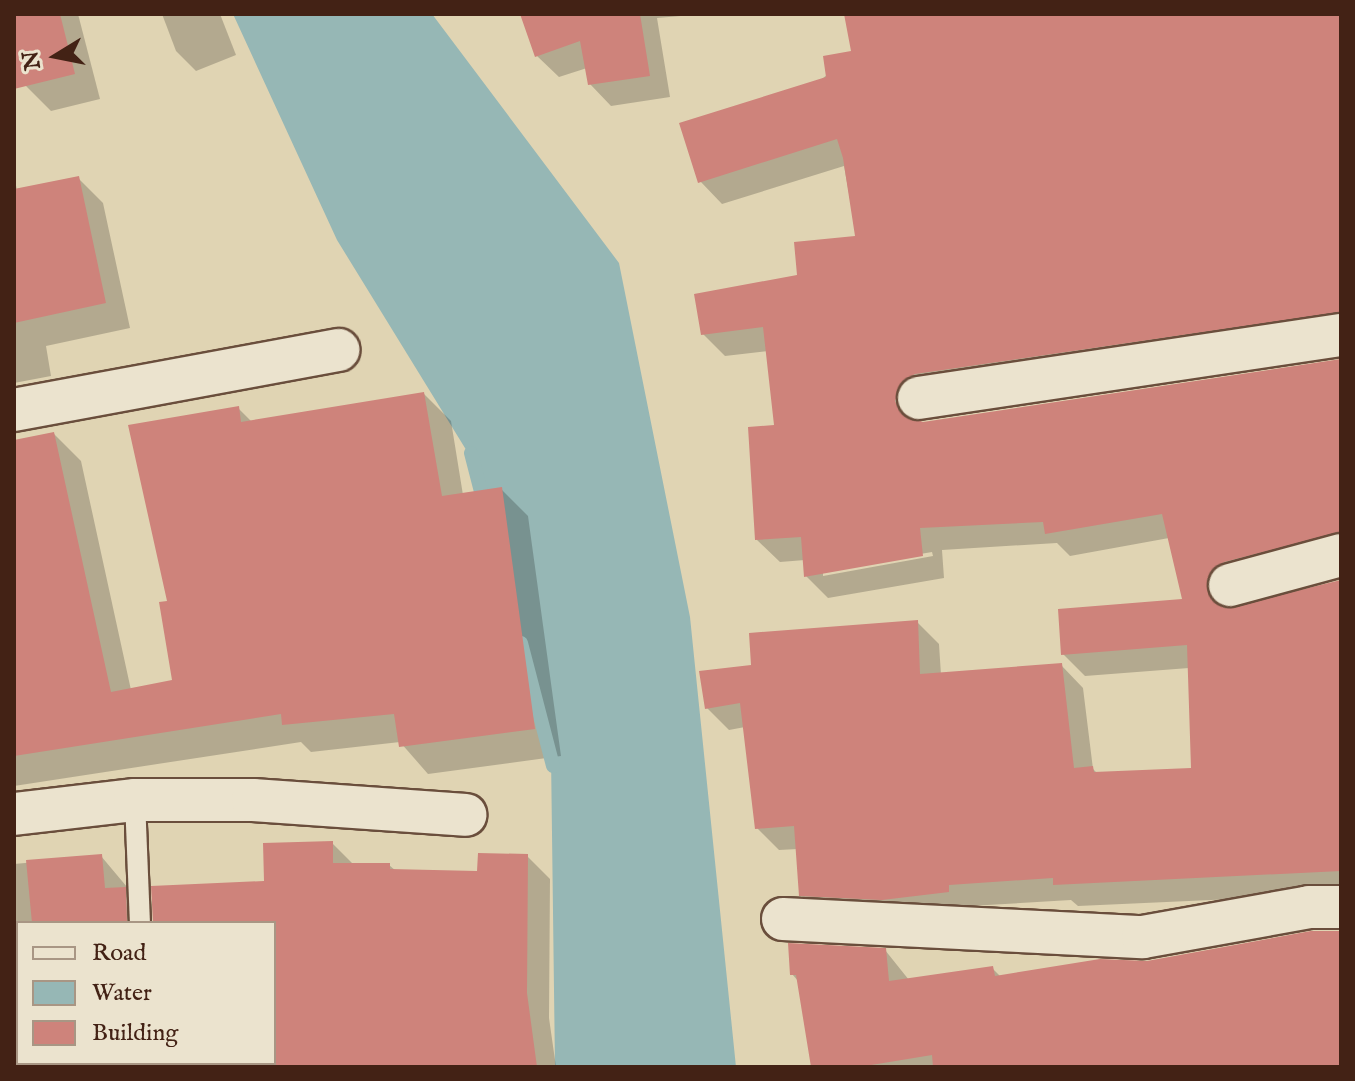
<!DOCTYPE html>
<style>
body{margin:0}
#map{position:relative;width:1355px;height:1081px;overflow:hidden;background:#e0d4b3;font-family:"IM FELL English",serif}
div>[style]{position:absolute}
.water>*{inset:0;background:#96b7b5}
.shadow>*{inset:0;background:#0003}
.stream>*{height:14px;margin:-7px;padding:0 7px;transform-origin:7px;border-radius:7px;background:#96b7b5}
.building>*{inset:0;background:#ce837b}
.roads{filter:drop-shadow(2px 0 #6a4e3c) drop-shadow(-2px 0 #6a4e3c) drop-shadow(0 2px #6a4e3c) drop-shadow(0 -2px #6a4e3c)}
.lane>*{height:20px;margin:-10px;padding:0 10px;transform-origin:10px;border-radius:10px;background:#ebe3ce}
.street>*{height:42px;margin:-21px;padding:0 21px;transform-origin:21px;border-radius:21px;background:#ebe3ce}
span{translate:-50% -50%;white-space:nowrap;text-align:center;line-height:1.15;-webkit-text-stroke:6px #ebe3ce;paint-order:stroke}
.frame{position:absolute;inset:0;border:16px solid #432215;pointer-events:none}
.legend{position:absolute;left:16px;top:921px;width:260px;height:144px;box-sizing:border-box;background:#ebe3ce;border:2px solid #a89684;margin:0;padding:10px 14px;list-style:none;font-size:24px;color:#432215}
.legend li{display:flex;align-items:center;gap:16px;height:40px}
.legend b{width:40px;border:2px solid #a89684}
.north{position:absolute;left:16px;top:16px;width:80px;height:80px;-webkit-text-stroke:6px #ebe3ce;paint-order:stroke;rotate:260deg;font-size:22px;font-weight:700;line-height:32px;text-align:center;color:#432215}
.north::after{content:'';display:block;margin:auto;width:28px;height:36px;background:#432215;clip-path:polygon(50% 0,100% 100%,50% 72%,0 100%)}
</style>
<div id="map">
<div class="water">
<div style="clip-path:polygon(233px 14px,432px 14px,619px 263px,690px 617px,736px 1067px,555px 1067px,551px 756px,473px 461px,337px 240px)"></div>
</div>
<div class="shadow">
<div style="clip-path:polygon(15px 14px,78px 14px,100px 99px,51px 111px,26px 86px)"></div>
<div style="clip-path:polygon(162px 14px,220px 14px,236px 55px,196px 71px,176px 51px)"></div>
<div style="clip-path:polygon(521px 14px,705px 14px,657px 18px,670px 97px,611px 106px,590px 84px,587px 68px,559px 77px,537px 56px)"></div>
<div style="clip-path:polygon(evenodd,846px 14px,1341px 14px,1341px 336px,925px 402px,917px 422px,1341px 425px,1341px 558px,1229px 601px,1229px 609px,1341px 582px,1341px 894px,1078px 906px,1071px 900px,970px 906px,970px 914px,823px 917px,801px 895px,798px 849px,779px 850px,757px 828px,745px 727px,729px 730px,707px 708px,753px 666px,917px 622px,939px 644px,941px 675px,1061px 665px,1083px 688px,1093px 769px,1098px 774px,1193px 770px,1189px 668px,1085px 676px,1063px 654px,1184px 601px,1169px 538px,1070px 556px,1057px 543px,942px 550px,944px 578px,828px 598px,806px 576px,805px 560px,780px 562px,757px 540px,776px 427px,768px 351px,725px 356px,703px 334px,857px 238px,844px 166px,722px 204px,700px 181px,853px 53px,846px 14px,932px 552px,933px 556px,823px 576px,823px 571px,932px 552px)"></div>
<div style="clip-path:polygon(14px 174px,17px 191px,78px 178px,103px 203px,130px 328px,46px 346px,51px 376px,14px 383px)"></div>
<div style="clip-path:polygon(424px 394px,451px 421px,463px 495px,501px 489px,528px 516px,561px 756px,428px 774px,400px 742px,311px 752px,301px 742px,14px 786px,14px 442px,54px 434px,81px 461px,131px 690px,175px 681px,170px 602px,238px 408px,252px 422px)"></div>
<div style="clip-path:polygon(332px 843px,354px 865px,389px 865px,396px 871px,479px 873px,527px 856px,550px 879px,549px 1018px,556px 1067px,14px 1067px,14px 864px,101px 856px,148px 912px,149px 923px,18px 923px,18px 1063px,274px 1063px,274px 923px,155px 923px,266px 882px)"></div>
<div style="clip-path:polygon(1341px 933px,1341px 1067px,813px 1067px,799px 982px,792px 974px,885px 950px,909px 980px,993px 969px,1001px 977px,1147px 963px)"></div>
</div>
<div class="stream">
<div style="left:471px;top:453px;width:56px;rotate:75.5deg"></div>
<div style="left:521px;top:643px;width:127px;rotate:75.4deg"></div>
</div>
<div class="building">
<div style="clip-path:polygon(14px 14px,60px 14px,75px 74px,14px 89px)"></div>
<div style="clip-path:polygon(520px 14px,640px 14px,650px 76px,588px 85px,580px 41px,535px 57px)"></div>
<div style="clip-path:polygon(844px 14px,1341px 14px,1341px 312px,915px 374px,904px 380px,895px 401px,901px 413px,923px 422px,1341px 359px,1341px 532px,1224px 562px,1207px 580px,1213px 601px,1225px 608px,1341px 580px,1341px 871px,1053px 885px,1053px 878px,949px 885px,949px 892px,882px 900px,799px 896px,794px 826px,755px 829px,740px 703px,705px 709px,699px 671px,751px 665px,749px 633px,918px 620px,920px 674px,1062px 663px,1074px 768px,1093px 766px,1094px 772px,1191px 768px,1187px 645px,1061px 655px,1058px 609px,1182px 599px,1162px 514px,1045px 534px,1043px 522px,920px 528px,923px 556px,804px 577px,801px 537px,755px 540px,748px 427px,774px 425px,763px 327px,701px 335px,694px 294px,797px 275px,794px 242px,855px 236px,843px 158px,837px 139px,698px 183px,679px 123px,826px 77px,823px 56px,851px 51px)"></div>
<div style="clip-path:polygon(79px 176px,106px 303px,14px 323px,14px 189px)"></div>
<div style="clip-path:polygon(424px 392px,442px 496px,502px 487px,535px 729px,399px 747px,394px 714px,282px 725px,281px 714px,14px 756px,14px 440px,54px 432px,111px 692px,172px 680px,159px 602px,167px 601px,128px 425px,239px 406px,241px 422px)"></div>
<div style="clip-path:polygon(333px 841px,333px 863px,390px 863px,390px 869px,477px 871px,478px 853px,528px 854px,527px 993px,537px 1067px,274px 1067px,274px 923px,153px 923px,151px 886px,264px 881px,263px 843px)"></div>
<div style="clip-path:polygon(102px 854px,105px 888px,126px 887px,127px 923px,32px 923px,26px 860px)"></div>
<div style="clip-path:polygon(1311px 931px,1341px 931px,1341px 1067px,933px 1067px,932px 1055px,859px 1067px,811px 1067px,796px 975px,790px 975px,788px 943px,886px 948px,889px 981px,993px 966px,995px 976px,1100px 959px,1147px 961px)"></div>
</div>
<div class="roads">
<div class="lane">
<div style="left:135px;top:800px;width:123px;rotate:87.7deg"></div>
</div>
<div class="street">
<div style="left:919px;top:398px;width:427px;rotate:-8.5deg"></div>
<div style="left:14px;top:410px;width:330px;rotate:-10.5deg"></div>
<div style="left:1230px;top:585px;width:115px;rotate:-15.1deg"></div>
<div style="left:14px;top:814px;width:122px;rotate:-6.6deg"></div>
<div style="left:135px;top:800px;width:118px"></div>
<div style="left:253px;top:800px;width:213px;rotate:4deg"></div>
<div style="left:783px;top:919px;width:360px;rotate:2.9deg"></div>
<div style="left:1143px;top:937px;width:169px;rotate:-10.2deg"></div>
<div style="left:1309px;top:907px;width:32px"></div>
</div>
</div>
<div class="frame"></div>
<ul class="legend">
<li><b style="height:10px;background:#ebe3ce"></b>Road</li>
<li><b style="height:22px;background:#96b7b5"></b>Water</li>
<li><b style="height:22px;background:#ce837b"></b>Building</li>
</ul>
<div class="north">N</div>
</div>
